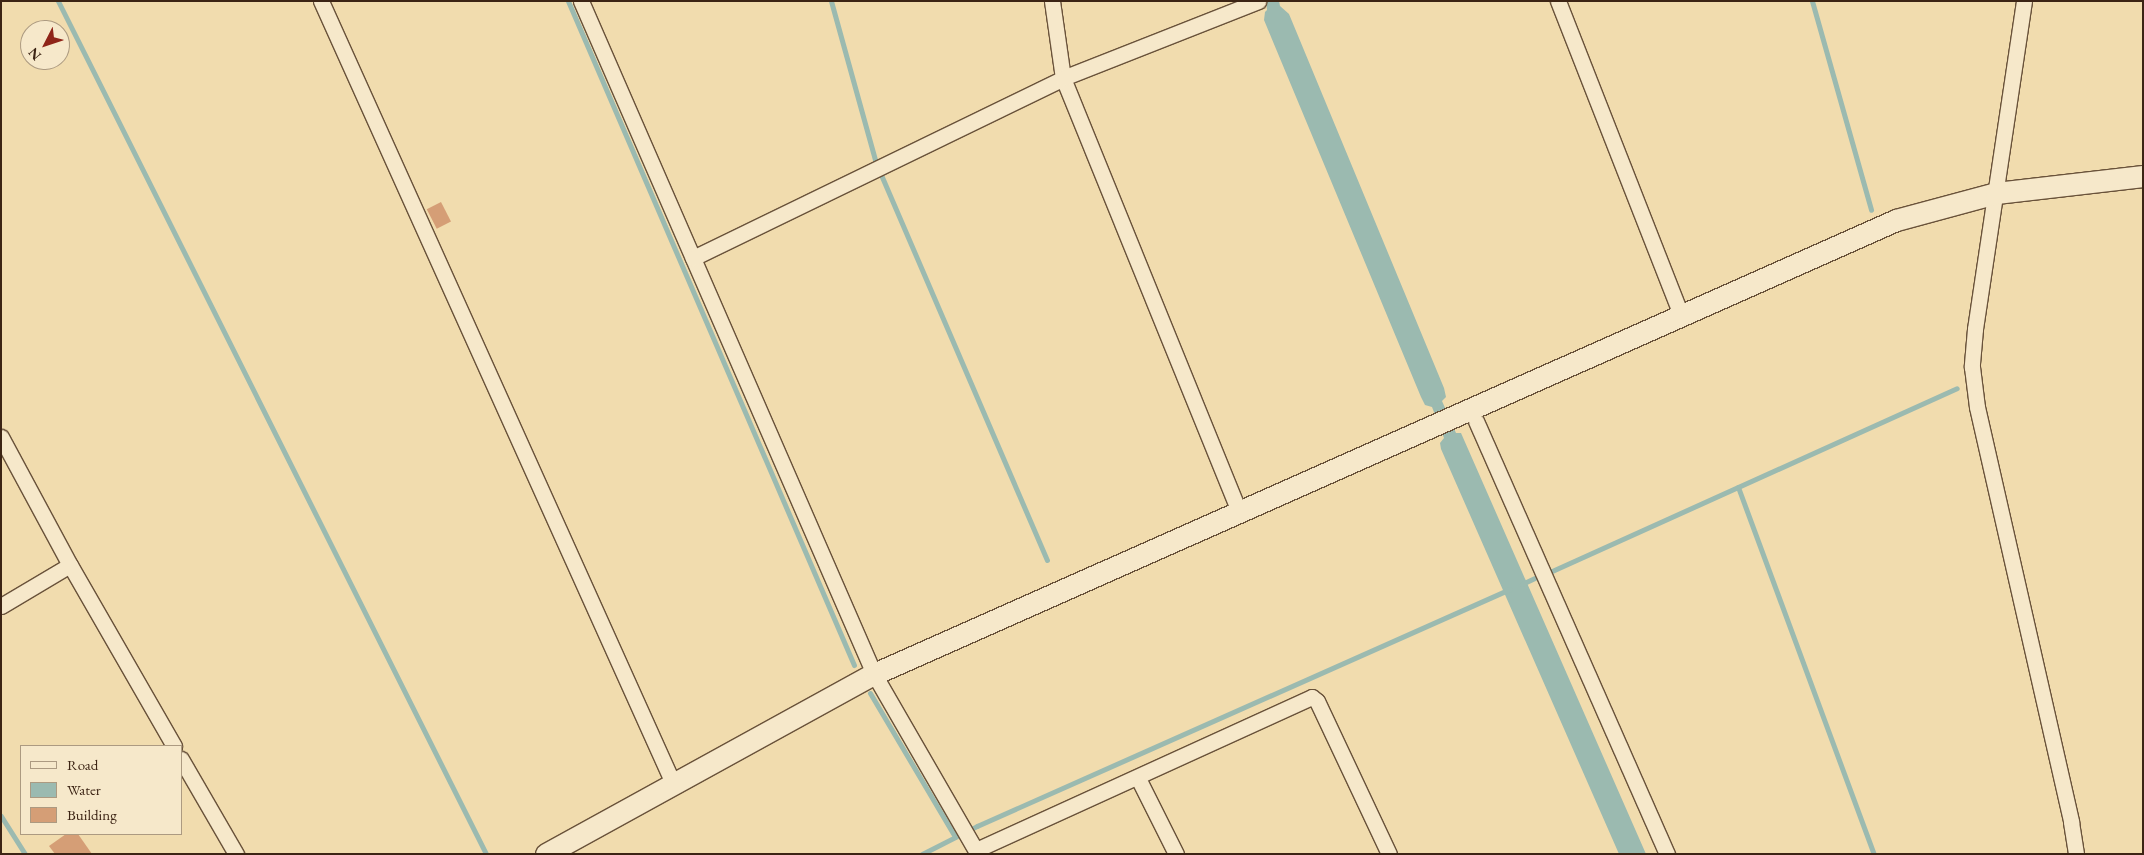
<!DOCTYPE html>
<style>
body{margin:0}
#map{position:relative;width:2144px;height:855px;overflow:hidden;background:#f1dcae;font-family:"EB Garamond",serif}
div>[style]{position:absolute}
.water>*{inset:0;background:#9bbab0}
.stream>*{height:5px;margin:-2.5px;padding:0 2.5px;transform-origin:2.5px;border-radius:2.5px;background:#9bbab0}
.building>*{inset:0;background:#d59e76;transform-origin:0 0}
.roads{filter:drop-shadow(1px 0 #69523a) drop-shadow(-1px 0 #69523a) drop-shadow(0 1px #69523a) drop-shadow(0 -1px #69523a)}
.street>*{height:15px;margin:-7.5px;padding:0 7.5px;transform-origin:7.5px;border-radius:7.5px;background:#f6e8ca}
.secondary>*{height:21px;margin:-10.5px;padding:0 10.5px;transform-origin:10.5px;border-radius:10.5px;background:#f6e8ca}
span{translate:-50% -50%;white-space:nowrap;text-align:center;line-height:1.15;-webkit-text-stroke:4px #f6e8ca;paint-order:stroke}
.frame{position:absolute;inset:0;border:2px solid #3c2414;pointer-events:none}
.legend{position:absolute;left:20px;top:745px;width:162px;height:90px;box-sizing:border-box;background:#f6e8ca;border:1px solid #ac9a81;margin:0;padding:6px 9px;list-style:none;font-size:15px;color:#3c2414}
.legend li{display:flex;align-items:center;gap:10px;height:25px}
.legend b{width:25px;border:1px solid #ac9a81}
.north{position:absolute;left:20px;top:20px;width:50px;height:50px;box-sizing:border-box;background:#f6e8ca;border:1px solid #ac9a81;border-radius:50%;rotate:229deg;font-size:14px;font-weight:700;line-height:20px;text-align:center;color:#3c2414}
.north::after{content:'';display:block;margin:auto;width:18px;height:22px;background:#8f2418;clip-path:polygon(50% 0,100% 100%,50% 72%,0 100%)}
</style>
<div id="map">
<div class="water">
<div style="clip-path:polygon(1266px 1px,1279px 1px,1280px 6px,1289px 14px,1444px 388px,1446px 397px,1442px 401px,1456px 433px,1461px 433px,1646px 854px,1619px 854px,1441px 449px,1440px 443px,1444px 438px,1432px 407px,1425px 405px,1421px 397px,1264px 20px,1265px 12px,1267px 10px)"></div>
</div>
<div class="stream">
<div style="left:58px;top:1px;width:954px;rotate:63.35deg"></div>
<div style="left:568px;top:1px;width:723px;rotate:66.7deg"></div>
<div style="left:831px;top:1px;width:165px;rotate:74.5deg"></div>
<div style="left:1812px;top:1px;width:217px;rotate:74.2deg"></div>
<div style="left:882px;top:177px;width:417px;rotate:66.7deg"></div>
<div style="left:1738px;top:487px;width:391px;rotate:69.7deg"></div>
<div style="left:1552px;top:571px;width:444px;rotate:-24.3deg"></div>
<div style="left:1522px;top:584px;width:14px;rotate:-25deg"></div>
<div style="left:870px;top:693px;width:167px;rotate:59.4deg"></div>
<div style="left:1px;top:816px;width:45px;rotate:57.7deg"></div>
<div style="left:922px;top:854px;width:62px;rotate:-27deg"></div>
<div style="left:977px;top:826px;width:583px;rotate:-23.97deg"></div>
</div>
<div class="building">
<div style="left:441px;top:202px;width:22px;height:16px;rotate:63deg"></div>
<div style="clip-path:polygon(66px 834px,78px 834px,92px 854px,55px 854px,49px 846px)"></div>
</div>
<div class="roads">
<div class="street">
<div style="left:321px;top:1px;width:858px;rotate:65.77deg"></div>
<div style="left:581px;top:1px;width:734px;rotate:66.47deg"></div>
<div style="left:874px;top:674px;width:208px;rotate:60deg"></div>
<div style="left:1052px;top:1px;width:78px;rotate:81.9deg"></div>
<div style="left:1063px;top:78px;width:468px;rotate:67.9deg"></div>
<div style="left:1558px;top:1px;width:337px;rotate:68.6deg"></div>
<div style="left:2024px;top:1px;width:332px;rotate:98.5deg"></div>
<div style="left:1975px;top:329px;width:38px;rotate:95deg"></div>
<div style="left:1972px;top:367px;width:40px;rotate:82.9deg"></div>
<div style="left:1977px;top:407px;width:426px;rotate:77.2deg"></div>
<div style="left:2071px;top:822px;width:32px;rotate:81deg"></div>
<div style="left:693px;top:258px;width:411px;rotate:-25.9deg"></div>
<div style="left:1063px;top:78px;width:210px;rotate:-21.5deg"></div>
<div style="left:1476px;top:421px;width:473px;rotate:66.2deg"></div>
<div style="left:1px;top:437px;width:145px;rotate:61.7deg"></div>
<div style="left:70px;top:565px;width:209px;rotate:60.1deg"></div>
<div style="left:1px;top:606px;width:80px;rotate:-30.7deg"></div>
<div style="left:181px;top:759px;width:110px;rotate:59.9deg"></div>
<div style="left:1138px;top:778px;width:85px;rotate:63.4deg"></div>
<div style="left:976px;top:850px;width:369px;rotate:-24.5deg"></div>
<div style="left:1312px;top:697px;width:6px;rotate:39deg"></div>
<div style="left:1317px;top:701px;width:169px;rotate:64.8deg"></div>
</div>
<div class="secondary">
<div style="left:546px;top:854px;width:374px;rotate:-28.8deg"></div>
<div style="left:874px;top:674px;width:1118px;rotate:-23.95deg"></div>
<div style="left:1896px;top:220px;width:104px;rotate:-15.1deg"></div>
<div style="left:1996px;top:193px;width:148px;rotate:-6.6deg"></div>
</div>
</div>
<div class="frame"></div>
<ul class="legend">
<li><b style="height:6px;background:#f6e8ca"></b>Road</li>
<li><b style="height:14px;background:#9bbab0"></b>Water</li>
<li><b style="height:14px;background:#d59e76"></b>Building</li>
</ul>
<div class="north">N</div>
</div>
